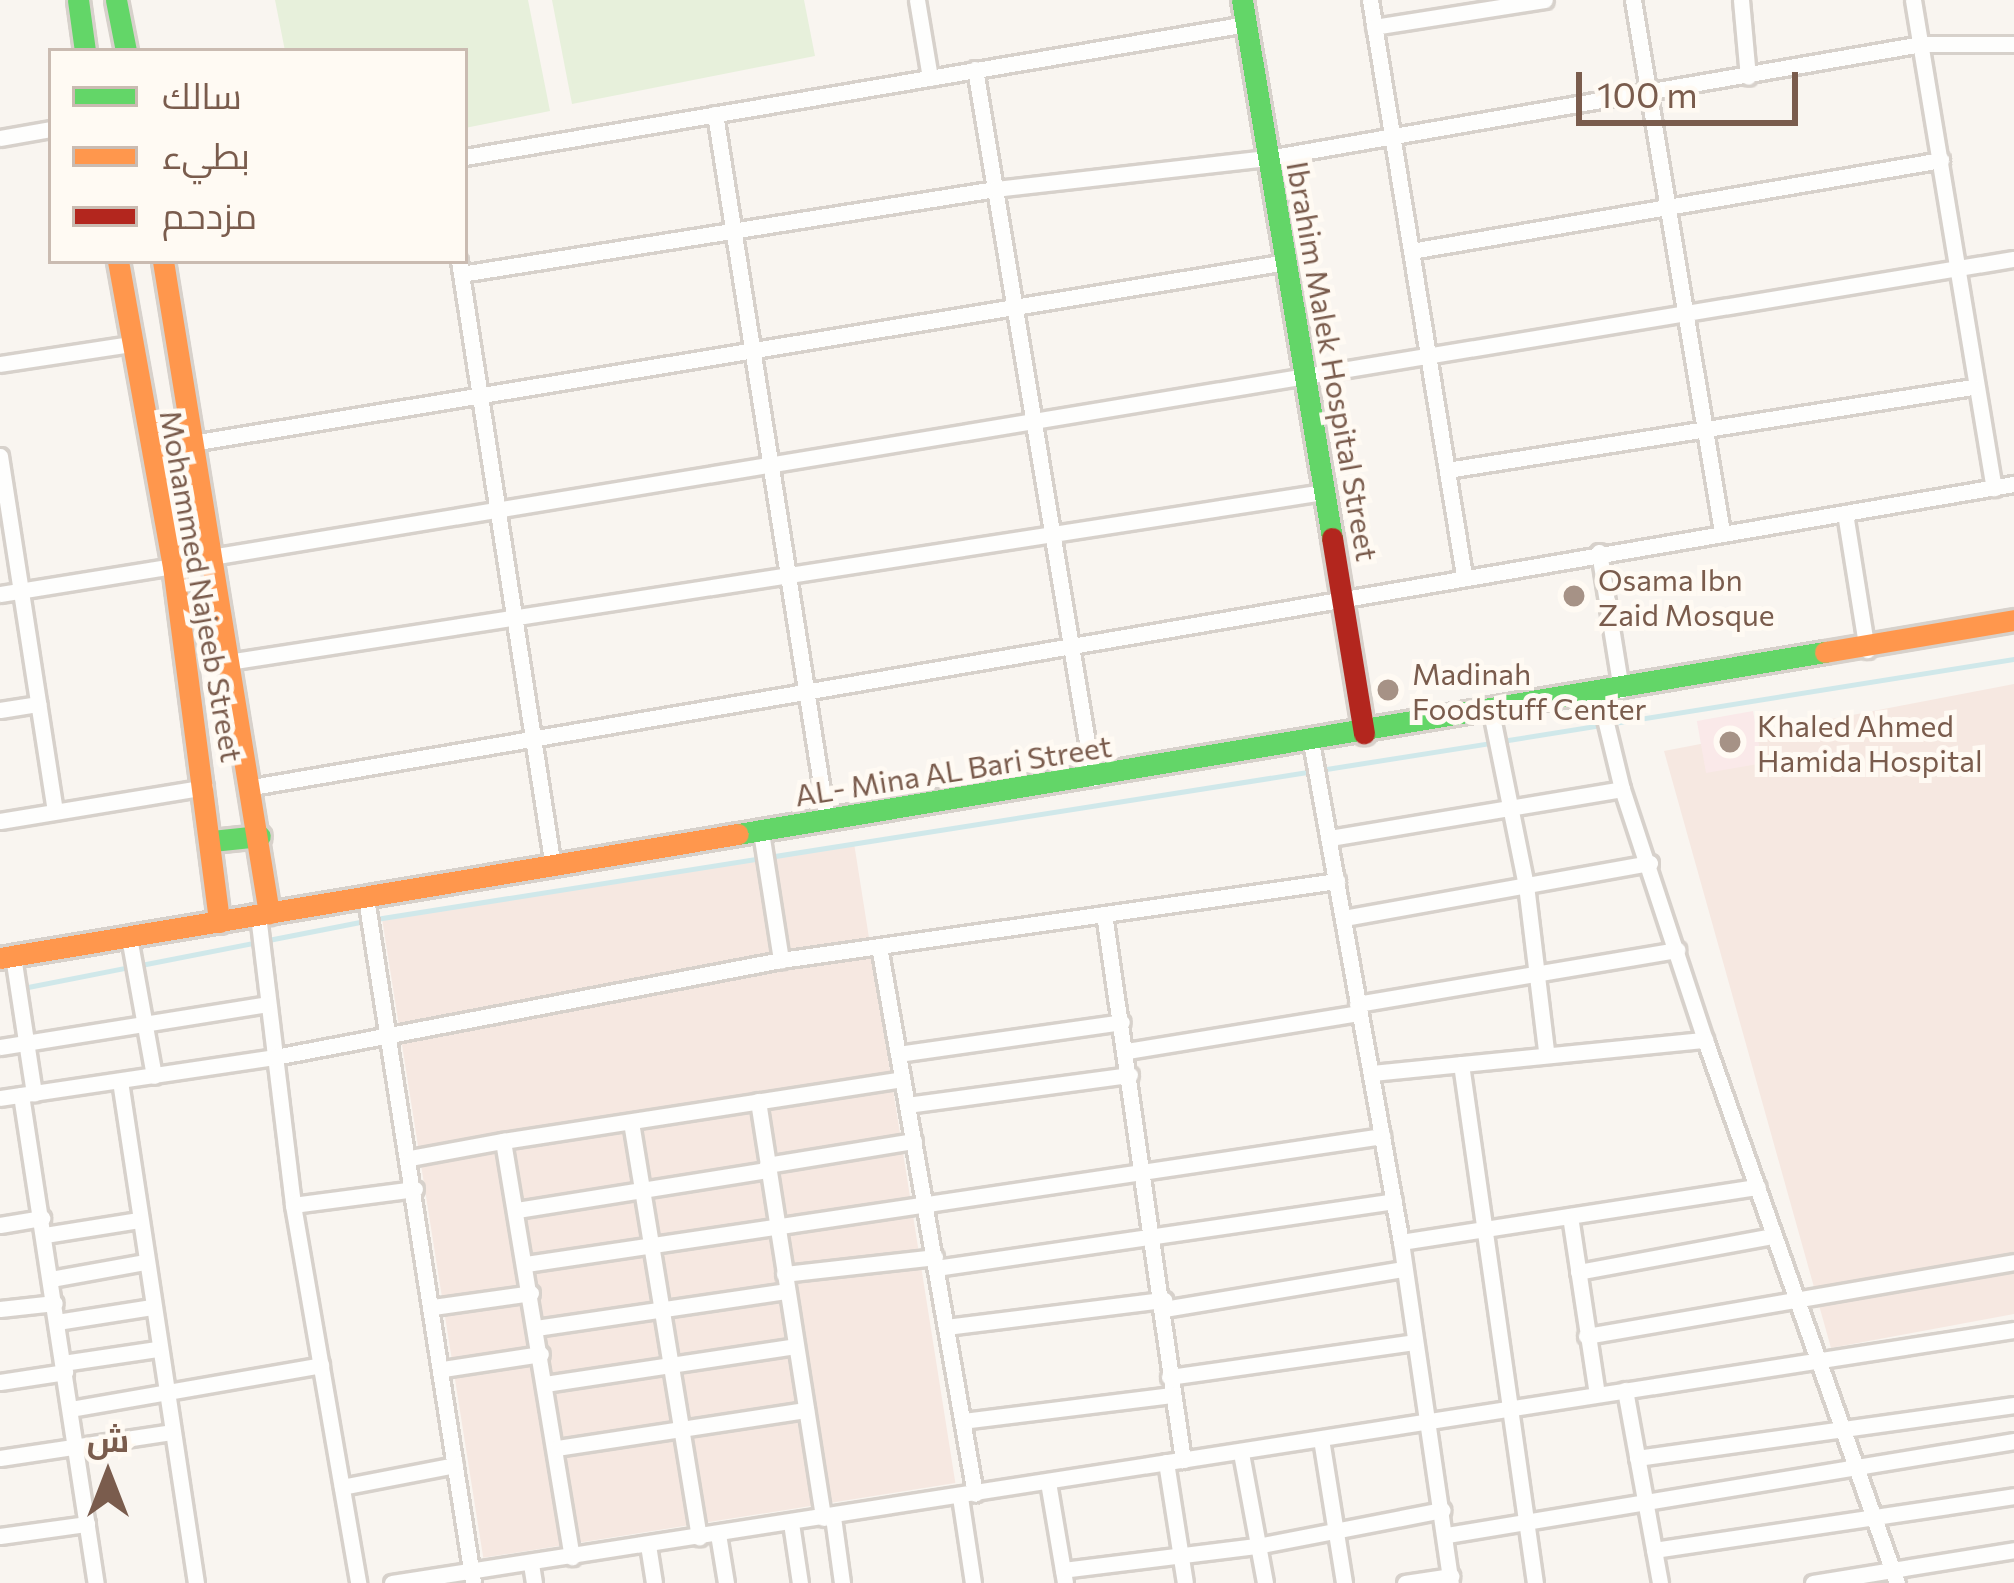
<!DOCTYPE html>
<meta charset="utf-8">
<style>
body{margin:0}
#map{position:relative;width:2014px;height:1583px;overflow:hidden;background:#f9f5f0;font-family:Commissioner,Cairo,sans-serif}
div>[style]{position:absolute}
.commercial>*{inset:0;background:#f6e8e1;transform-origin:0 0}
.medical>*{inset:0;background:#fae9e9;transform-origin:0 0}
.green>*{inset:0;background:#e7f0db}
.stream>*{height:4.5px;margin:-2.25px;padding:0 2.25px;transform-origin:2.25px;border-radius:2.25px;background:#d0e8ea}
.roads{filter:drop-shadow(3px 0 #d7d1cb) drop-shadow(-3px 0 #d7d1cb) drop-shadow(0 3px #d7d1cb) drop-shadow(0 -3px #d7d1cb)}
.street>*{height:15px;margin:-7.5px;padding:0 7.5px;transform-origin:7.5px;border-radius:7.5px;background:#fefefd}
.fast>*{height:21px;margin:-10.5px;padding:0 10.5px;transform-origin:10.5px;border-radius:10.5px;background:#63d668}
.slow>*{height:21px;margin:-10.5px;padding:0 10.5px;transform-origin:10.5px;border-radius:10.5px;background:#ff974d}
.jam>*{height:21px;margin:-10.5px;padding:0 10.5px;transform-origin:10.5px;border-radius:10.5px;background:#b3261e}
.dots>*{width:33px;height:33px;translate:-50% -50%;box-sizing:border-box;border:6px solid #fffaf3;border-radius:50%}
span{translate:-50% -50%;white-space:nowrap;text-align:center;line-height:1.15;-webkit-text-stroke:10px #fffaf3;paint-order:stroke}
.street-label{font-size:30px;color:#7a5c4d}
.poi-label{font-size:30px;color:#7a5c4d}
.left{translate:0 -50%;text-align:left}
.legend{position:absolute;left:48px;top:48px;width:420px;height:216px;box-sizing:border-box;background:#fffaf3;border:3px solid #cabbb1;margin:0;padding:15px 21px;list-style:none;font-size:36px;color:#7a5c4d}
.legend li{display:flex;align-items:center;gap:24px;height:60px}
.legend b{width:60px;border:3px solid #cabbb1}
.north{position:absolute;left:48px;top:1415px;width:120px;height:120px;-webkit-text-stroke:9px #fffaf3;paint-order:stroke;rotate:0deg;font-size:33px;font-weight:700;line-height:48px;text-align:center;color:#7a5c4d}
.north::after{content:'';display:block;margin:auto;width:42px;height:54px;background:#7a5c4d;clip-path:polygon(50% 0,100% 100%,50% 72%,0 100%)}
.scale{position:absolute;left:1576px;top:72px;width:222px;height:54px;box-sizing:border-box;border:6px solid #7a5c4d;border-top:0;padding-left:15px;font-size:36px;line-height:42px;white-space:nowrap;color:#7a5c4d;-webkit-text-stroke:9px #fffaf3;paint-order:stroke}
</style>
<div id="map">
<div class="commercial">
<div style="clip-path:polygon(2014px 684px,2014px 1314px,1831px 1348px,1664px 751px)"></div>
<div style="left:854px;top:843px;width:648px;height:478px;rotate:81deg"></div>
</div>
<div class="medical">
<div style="left:1753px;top:711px;width:53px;height:57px;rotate:80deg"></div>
</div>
<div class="green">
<div style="clip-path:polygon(275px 0,528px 0,550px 111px,465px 128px,465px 51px,285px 51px)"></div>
<div style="clip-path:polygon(552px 0,804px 0,815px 56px,572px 104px)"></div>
</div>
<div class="stream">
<div style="left:1502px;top:741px;width:519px;rotate:-9.1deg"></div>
<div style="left:376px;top:919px;width:1129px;rotate:-8.97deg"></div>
<div style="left:141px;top:965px;width:228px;rotate:-11.1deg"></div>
<div style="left:23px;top:988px;width:109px;rotate:-11.1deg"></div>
</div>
<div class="roads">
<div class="street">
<div style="left:917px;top:0;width:79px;rotate:80.5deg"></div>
<div style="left:1370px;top:0;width:583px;rotate:80.72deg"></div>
<div style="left:1633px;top:0;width:539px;rotate:80.5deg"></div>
<div style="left:1741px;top:0;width:77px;rotate:84.8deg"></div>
<div style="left:1913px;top:0;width:495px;rotate:80.6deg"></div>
<div style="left:1374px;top:27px;width:173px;rotate:-9deg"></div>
<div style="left:975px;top:69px;width:719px;rotate:80.55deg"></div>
<div style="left:715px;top:114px;width:717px;rotate:81.01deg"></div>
<div style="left:0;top:138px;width:52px;rotate:-10deg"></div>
<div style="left:465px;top:157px;width:792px;rotate:-9.66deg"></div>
<div style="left:1411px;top:251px;width:538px;rotate:-9.74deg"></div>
<div style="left:459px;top:261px;width:613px;rotate:81.18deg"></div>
<div style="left:461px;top:274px;width:541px;rotate:-9.04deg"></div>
<div style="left:995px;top:189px;width:275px;rotate:-6.5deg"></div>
<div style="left:1268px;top:158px;width:663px;rotate:-9.9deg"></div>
<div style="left:1921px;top:44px;width:93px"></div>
<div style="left:0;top:364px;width:133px;rotate:-8.7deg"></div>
<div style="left:192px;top:443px;width:1109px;rotate:-9.39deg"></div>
<div style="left:0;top:456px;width:359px;rotate:81.2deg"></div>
<div style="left:1447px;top:470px;width:532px;rotate:-8.98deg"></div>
<div style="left:1845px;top:513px;width:139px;rotate:80.9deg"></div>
<div style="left:1599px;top:552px;width:140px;rotate:80.9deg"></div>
<div style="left:211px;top:557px;width:1827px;rotate:-9.39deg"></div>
<div style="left:0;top:594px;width:175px;rotate:-9.2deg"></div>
<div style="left:228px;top:662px;width:1109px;rotate:-8.82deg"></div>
<div style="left:1599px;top:694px;width:98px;rotate:76.4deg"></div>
<div style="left:1622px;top:789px;width:264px;rotate:71.7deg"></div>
<div style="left:1705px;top:1040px;width:576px;rotate:70.53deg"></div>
<div style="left:0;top:710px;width:39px;rotate:-9deg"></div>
<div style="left:1491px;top:712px;width:177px;rotate:78.6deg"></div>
<div style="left:1526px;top:885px;width:167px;rotate:83.1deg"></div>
<div style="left:1311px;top:742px;width:508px;rotate:79.8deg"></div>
<div style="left:1401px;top:1242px;width:345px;rotate:81.7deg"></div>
<div style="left:252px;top:787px;width:1788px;rotate:-9.76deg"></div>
<div style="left:0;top:821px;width:208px;rotate:-9.4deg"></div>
<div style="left:761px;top:832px;width:130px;rotate:81.1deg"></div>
<div style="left:1330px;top:838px;width:296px;rotate:-9.5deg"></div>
<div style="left:366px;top:898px;width:692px;rotate:81.11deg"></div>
<div style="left:1104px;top:914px;width:552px;rotate:81.77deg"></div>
<div style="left:258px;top:915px;width:292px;rotate:83.1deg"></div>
<div style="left:293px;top:1205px;width:384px;rotate:80.2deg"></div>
<div style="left:1344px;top:918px;width:311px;rotate:-10.2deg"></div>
<div style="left:129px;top:937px;width:141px;rotate:79.8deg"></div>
<div style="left:879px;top:946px;width:556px;rotate:80.06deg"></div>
<div style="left:13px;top:956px;width:139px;rotate:81.3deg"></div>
<div style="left:1357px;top:1004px;width:325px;rotate:-9.6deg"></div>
<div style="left:0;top:1047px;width:271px;rotate:-9.1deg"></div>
<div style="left:1127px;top:1051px;width:234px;rotate:-9.3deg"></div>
<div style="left:898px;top:1054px;width:226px;rotate:-8.1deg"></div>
<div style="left:1461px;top:1064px;width:524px;rotate:81.89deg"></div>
<div style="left:1372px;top:1073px;width:335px;rotate:-5.7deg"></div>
<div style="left:120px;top:1081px;width:508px;rotate:81.39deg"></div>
<div style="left:21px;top:1095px;width:494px;rotate:81.3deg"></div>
<div style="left:0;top:1098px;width:278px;rotate:-8.5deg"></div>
<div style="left:275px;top:1057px;width:515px;rotate:-10.85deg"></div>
<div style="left:781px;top:960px;width:562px;rotate:-8.09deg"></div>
<div style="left:758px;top:1101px;width:422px;rotate:81.1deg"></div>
<div style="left:907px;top:1105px;width:225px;rotate:-7.7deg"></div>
<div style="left:631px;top:1122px;width:421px;rotate:80.7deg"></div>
<div style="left:503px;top:1141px;width:404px;rotate:-8.8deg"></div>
<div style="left:410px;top:1158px;width:95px;rotate:-10.4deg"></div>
<div style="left:503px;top:1141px;width:422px;rotate:80.6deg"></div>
<div style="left:767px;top:1165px;width:149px;rotate:-9.3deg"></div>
<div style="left:293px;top:1205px;width:123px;rotate:-7.5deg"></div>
<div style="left:517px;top:1210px;width:253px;rotate:-9.1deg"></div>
<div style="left:1570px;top:1216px;width:180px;rotate:81.4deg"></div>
<div style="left:0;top:1225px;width:43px;rotate:-9.5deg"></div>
<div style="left:45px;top:1235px;width:95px;rotate:-9.1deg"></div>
<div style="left:1401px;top:1242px;width:361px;rotate:-8.8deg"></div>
<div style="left:526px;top:1264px;width:866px;rotate:-8.5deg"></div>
<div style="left:936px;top:1268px;width:463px;rotate:-8.3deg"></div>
<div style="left:1578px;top:1272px;width:197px;rotate:-10.5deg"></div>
<div style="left:784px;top:1274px;width:152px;rotate:-6.4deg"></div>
<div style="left:51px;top:1279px;width:96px;rotate:-10.3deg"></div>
<div style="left:433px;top:1307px;width:99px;rotate:-8.1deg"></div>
<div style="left:0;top:1309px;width:55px;rotate:-6.2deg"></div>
<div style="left:1164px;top:1309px;width:243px;rotate:-9.5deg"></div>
<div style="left:57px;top:1322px;width:96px;rotate:-9deg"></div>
<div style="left:946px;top:1327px;width:220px;rotate:-7.1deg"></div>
<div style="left:536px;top:1328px;width:254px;rotate:-8.4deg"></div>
<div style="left:1586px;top:1336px;width:434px;rotate:-9.8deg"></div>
<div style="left:63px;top:1363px;width:95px;rotate:-8.5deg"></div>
<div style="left:443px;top:1369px;width:99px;rotate:-8.7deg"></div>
<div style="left:1169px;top:1377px;width:247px;rotate:-8.1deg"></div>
<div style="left:0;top:1382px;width:66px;rotate:-8.7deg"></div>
<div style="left:545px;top:1384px;width:253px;rotate:-8.6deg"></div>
<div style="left:1625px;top:1390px;width:196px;rotate:79.7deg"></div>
<div style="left:70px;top:1409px;width:255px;rotate:-9.9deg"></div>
<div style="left:963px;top:1421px;width:211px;rotate:-7.1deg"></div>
<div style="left:1321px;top:1439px;width:146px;rotate:80.9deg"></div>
<div style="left:557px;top:1448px;width:252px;rotate:-8.7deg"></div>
<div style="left:1241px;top:1453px;width:132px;rotate:79.5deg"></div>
<div style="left:0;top:1458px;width:173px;rotate:-8.6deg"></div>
<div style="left:1637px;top:1458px;width:381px;rotate:-8deg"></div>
<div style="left:1166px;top:1462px;width:122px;rotate:81.1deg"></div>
<div style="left:1048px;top:1482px;width:102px;rotate:80.4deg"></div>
<div style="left:342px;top:1487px;width:115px;rotate:-11deg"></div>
<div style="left:960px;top:1497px;width:87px;rotate:81.4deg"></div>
<div style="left:833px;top:1517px;width:67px;rotate:82.2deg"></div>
<div style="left:791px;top:1523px;width:61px;rotate:81.5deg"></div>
<div style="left:718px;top:1534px;width:50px;rotate:80.7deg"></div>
<div style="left:1447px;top:1535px;width:575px;rotate:-9.41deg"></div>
<div style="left:0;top:1536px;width:88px;rotate:-7.9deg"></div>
<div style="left:648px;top:1545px;width:38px;rotate:81deg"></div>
<div style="left:1654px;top:1550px;width:364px;rotate:-8.5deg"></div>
<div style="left:531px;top:1564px;width:19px;rotate:81deg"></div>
<div style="left:1063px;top:1570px;width:195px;rotate:-7.1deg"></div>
<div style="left:1257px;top:1546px;width:189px;rotate:-11deg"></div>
<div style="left:392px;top:1583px;width:1642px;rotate:-8.87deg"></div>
<div style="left:1405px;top:1583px;width:47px;rotate:-8.7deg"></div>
<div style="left:1813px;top:1583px;width:204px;rotate:-9.3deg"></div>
</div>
<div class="fast">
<div style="left:78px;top:0;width:51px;rotate:82.2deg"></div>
<div style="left:116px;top:0;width:52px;rotate:78.9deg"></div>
<div style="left:1242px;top:0;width:545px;rotate:80.5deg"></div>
<div style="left:738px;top:834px;width:1102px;rotate:-9.51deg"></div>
<div style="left:212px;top:841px;width:48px;rotate:-5.9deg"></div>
</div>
<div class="slow">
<div style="left:118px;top:261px;width:310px;rotate:79.8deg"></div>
<div style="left:173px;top:566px;width:359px;rotate:82.6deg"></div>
<div style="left:163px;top:261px;width:661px;rotate:80.77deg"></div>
<div style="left:1825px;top:652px;width:192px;rotate:-9.6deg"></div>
<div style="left:0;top:958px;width:748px;rotate:-9.54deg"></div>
</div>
<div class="jam">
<div style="left:1332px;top:538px;width:198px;rotate:80.7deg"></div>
</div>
</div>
<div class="dots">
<div style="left:1574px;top:596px;background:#a69286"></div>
<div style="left:1388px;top:690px;background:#a69286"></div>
<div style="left:1730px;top:742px;background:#a69286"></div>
</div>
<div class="street-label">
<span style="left:1333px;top:361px;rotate:80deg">Ibrahim Malek Hospital Street</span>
<span style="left:202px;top:586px;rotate:80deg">Mohammed Najeeb Street</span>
<span style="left:953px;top:770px;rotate:-9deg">AL- Mina AL Bari Street</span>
</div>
<div class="poi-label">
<span class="left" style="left:1598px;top:596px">Osama Ibn<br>Zaid Mosque</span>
<span class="left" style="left:1412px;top:690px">Madinah<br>Foodstuff Center</span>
<span class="left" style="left:1757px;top:742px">Khaled Ahmed<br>Hamida Hospital</span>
</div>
<ul class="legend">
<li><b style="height:15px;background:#63d668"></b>سالك</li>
<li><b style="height:15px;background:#ff974d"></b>بطيء</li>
<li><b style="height:15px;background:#b3261e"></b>مزدحم</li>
</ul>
<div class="north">ش</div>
<div class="scale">100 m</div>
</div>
